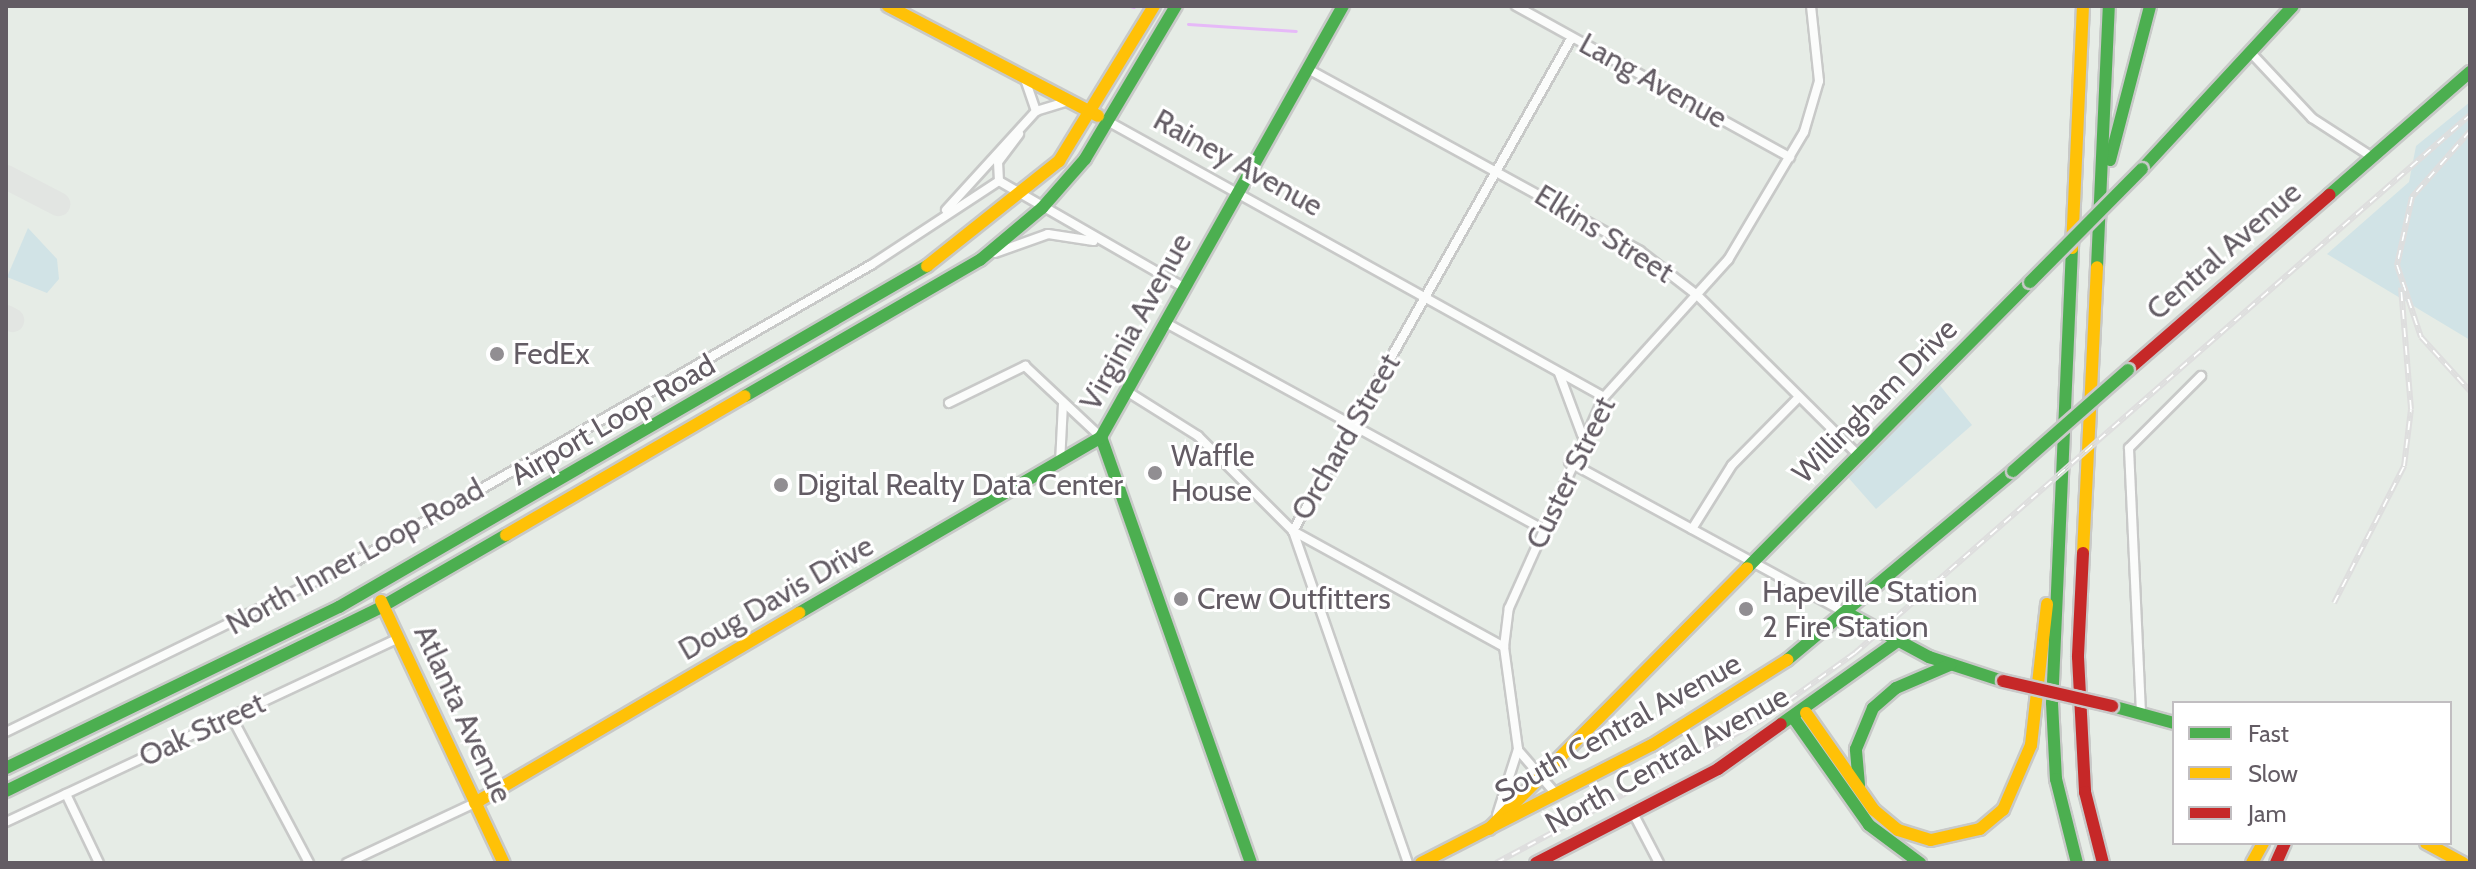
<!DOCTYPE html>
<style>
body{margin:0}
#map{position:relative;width:2476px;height:869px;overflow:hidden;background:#e6ece6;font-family:Cabin,sans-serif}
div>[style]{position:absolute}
.green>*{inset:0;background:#d1e3e6}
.stream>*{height:3px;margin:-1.5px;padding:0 1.5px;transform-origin:1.5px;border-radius:1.5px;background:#e6b9f8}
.taxiway>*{height:24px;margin:-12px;padding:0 12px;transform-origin:12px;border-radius:12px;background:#e2e5e2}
.roads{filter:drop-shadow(2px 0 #c8c9c8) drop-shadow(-2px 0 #c8c9c8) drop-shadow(0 2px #c8c9c8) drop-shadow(0 -2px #c8c9c8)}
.street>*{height:8px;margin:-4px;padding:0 4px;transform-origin:4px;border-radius:4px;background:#fbfcfb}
.fast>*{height:12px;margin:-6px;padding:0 6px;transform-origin:6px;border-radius:6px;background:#4caf50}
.slow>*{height:12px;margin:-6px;padding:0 6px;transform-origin:6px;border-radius:6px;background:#ffc107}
.jam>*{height:12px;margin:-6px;padding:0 6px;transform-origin:6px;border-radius:6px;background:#c62828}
.rail>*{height:6px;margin-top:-3px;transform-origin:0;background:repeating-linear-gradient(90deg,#fff 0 9px,#dedede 0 18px);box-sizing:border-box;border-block:2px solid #dedede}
.bridges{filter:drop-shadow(2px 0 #c9c9c9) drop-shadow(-2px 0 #c9c9c9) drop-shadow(0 2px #c9c9c9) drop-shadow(0 -2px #c9c9c9)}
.fast-bridge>*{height:12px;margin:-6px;padding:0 6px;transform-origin:6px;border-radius:6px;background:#4caf50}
.jam-bridge>*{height:12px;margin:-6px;padding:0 6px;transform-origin:6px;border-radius:6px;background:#c62828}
.dots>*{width:22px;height:22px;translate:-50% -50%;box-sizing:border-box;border:4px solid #fff;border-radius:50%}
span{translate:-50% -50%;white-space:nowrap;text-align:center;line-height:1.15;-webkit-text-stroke:6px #fff;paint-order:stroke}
.street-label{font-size:30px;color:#635c64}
.poi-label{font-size:30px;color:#635c64}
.left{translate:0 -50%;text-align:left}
.frame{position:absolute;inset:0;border:8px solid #635c64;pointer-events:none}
.legend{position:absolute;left:2172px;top:701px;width:280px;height:144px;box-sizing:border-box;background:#fff;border:2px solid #c1bec1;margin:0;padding:10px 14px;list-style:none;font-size:24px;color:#635c64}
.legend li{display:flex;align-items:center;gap:16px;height:40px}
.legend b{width:40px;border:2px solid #c1bec1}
</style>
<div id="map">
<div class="green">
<div style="clip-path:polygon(2470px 102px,2470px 340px,2327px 254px,2409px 182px,2416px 146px)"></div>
<div style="clip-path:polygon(28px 228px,57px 259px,59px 279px,47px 293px,7px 277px)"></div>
<div style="clip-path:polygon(1938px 383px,1972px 425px,1876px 509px,1846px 475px)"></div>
</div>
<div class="stream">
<div style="left:1130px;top:6px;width:4px;rotate:14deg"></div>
<div style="left:1188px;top:24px;width:108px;rotate:3.7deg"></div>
</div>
<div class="taxiway">
<div style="left:6px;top:177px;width:59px;rotate:27.4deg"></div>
<div style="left:6px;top:317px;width:7px;rotate:27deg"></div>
</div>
<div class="roads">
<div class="street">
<div style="left:1516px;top:6px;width:313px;rotate:28.9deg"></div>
<div style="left:2254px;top:56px;width:85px;rotate:46.9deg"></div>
<div style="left:2312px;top:118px;width:72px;rotate:33deg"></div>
<div style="left:1308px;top:69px;width:379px;rotate:28.7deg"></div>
<div style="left:1640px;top:251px;width:72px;rotate:37.7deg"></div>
<div style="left:1697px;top:295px;width:227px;rotate:44.8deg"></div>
<div style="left:1026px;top:82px;width:31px;rotate:71deg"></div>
<div style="left:1111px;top:123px;width:564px;rotate:29.06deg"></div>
<div style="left:999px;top:181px;width:215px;rotate:29.9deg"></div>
<div style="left:999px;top:181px;width:19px;rotate:-93deg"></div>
<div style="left:998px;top:162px;width:35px;rotate:-53deg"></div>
<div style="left:946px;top:210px;width:134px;rotate:-47.7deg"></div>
<div style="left:1036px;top:111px;width:30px;rotate:-17deg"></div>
<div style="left:995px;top:253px;width:56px;rotate:-19.7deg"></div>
<div style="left:1048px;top:234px;width:46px;rotate:8.8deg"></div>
<div style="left:1166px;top:323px;width:427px;rotate:28.7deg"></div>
<div style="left:1559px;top:373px;width:66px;rotate:69.6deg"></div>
<div style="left:1128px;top:392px;width:83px;rotate:32.2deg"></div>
<div style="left:1198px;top:436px;width:134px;rotate:45deg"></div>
<div style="left:1293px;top:531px;width:241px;rotate:28.8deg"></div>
<div style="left:949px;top:403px;width:85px;rotate:-26deg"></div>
<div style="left:1025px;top:366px;width:104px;rotate:43.1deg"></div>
<div style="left:1569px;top:462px;width:318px;rotate:28.6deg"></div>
<div style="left:1060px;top:463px;width:59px;rotate:-87.1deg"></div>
<div style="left:1692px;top:529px;width:75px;rotate:-58deg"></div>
<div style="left:1732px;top:465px;width:95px;rotate:-45.4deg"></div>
<div style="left:2141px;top:713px;width:265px;rotate:-92.6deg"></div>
<div style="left:2129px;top:448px;width:102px;rotate:-45deg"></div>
<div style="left:231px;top:716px;width:166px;rotate:62deg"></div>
<div style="left:6px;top:732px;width:381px;rotate:-26deg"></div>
<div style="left:349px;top:565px;width:602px;rotate:-29.89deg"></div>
<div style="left:871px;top:265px;width:153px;rotate:-33.3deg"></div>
<div style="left:1518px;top:750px;width:58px;rotate:49.2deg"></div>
<div style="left:66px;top:794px;width:76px;rotate:64.4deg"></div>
<div style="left:1633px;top:813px;width:56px;rotate:62.5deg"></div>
<div style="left:1497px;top:815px;width:69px;rotate:-72.3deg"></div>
<div style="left:1518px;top:749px;width:103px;rotate:-97.8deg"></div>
<div style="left:1504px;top:647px;width:39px;rotate:-83deg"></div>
<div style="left:1509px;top:608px;width:231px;rotate:-65.8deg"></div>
<div style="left:1604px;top:397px;width:185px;rotate:-47.9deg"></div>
<div style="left:1728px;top:260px;width:149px;rotate:-59.3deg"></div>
<div style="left:1804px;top:132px;width:53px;rotate:-73.6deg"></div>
<div style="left:1819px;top:81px;width:75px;rotate:-96.1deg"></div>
<div style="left:6px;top:822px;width:433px;rotate:-25.1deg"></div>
<div style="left:347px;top:863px;width:141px;rotate:-25.1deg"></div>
<div style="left:1408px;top:863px;width:351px;rotate:-109.1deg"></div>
<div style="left:1293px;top:531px;width:567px;rotate:-60.54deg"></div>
</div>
<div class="fast">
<div style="left:2110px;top:160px;width:159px;rotate:-75.4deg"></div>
<div style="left:2142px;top:169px;width:222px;rotate:-47.2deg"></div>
<div style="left:2329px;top:195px;width:187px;rotate:-41.1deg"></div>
<div style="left:2072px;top:248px;width:455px;rotate:92.5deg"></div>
<div style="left:2052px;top:703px;width:76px;rotate:87deg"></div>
<div style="left:2056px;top:779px;width:87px;rotate:76deg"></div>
<div style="left:2097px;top:267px;width:261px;rotate:-87.4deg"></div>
<div style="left:745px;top:396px;width:272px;rotate:-30.1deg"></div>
<div style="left:980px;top:260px;width:81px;rotate:-40deg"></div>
<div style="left:1042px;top:208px;width:65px;rotate:-48.7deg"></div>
<div style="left:1085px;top:159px;width:178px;rotate:-59.3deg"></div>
<div style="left:1101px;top:437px;width:452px;rotate:70.6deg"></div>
<div style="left:1747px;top:568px;width:402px;rotate:-45.3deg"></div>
<div style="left:799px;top:613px;width:350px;rotate:-30.2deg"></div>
<div style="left:1101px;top:437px;width:494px;rotate:-60.7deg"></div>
<div style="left:1849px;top:614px;width:91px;rotate:28.3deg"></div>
<div style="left:1929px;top:657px;width:78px;rotate:18deg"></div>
<div style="left:1787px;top:660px;width:295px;rotate:-39.9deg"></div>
<div style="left:2112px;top:706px;width:64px;rotate:15.3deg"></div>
<div style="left:1795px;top:720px;width:128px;rotate:54.8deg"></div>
<div style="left:1869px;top:825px;width:64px;rotate:36.7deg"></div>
<div style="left:1781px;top:724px;width:143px;rotate:-35.4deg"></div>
<div style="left:6px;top:768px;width:370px;rotate:-25.8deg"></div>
<div style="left:339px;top:607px;width:680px;rotate:-30.11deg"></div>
<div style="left:1859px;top:785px;width:36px;rotate:-95deg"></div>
<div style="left:1856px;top:749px;width:44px;rotate:-67.5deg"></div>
<div style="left:1873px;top:708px;width:30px;rotate:-41deg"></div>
<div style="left:1896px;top:688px;width:59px;rotate:-23.1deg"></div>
<div style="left:6px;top:791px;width:420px;rotate:-26.1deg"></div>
<div style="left:383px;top:606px;width:142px;rotate:-30deg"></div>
</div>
<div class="slow">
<div style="left:888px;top:6px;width:237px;rotate:27.6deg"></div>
<div style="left:2072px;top:248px;width:242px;rotate:-87.4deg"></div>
<div style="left:927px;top:266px;width:169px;rotate:-38.5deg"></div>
<div style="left:1059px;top:161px;width:182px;rotate:-58.5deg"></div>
<div style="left:506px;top:535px;width:276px;rotate:-30.2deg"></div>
<div style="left:2083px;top:553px;width:286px;rotate:-87.2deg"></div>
<div style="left:381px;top:601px;width:289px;rotate:64.9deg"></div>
<div style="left:1806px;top:713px;width:118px;rotate:55deg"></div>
<div style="left:1874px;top:810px;width:31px;rotate:40deg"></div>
<div style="left:1898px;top:830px;width:34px;rotate:17deg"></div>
<div style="left:1931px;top:840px;width:50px;rotate:-12.7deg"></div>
<div style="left:1980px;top:829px;width:30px;rotate:-40deg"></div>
<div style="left:2003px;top:810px;width:71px;rotate:-66.7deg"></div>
<div style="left:2031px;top:745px;width:142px;rotate:-83.5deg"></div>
<div style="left:475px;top:803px;width:376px;rotate:-30.4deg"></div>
<div style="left:1489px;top:829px;width:367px;rotate:-45.3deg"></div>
<div style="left:2426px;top:843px;width:42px;rotate:28.4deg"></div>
<div style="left:1421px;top:863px;width:259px;rotate:-27.1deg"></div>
<div style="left:1652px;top:745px;width:160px;rotate:-32.2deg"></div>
<div style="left:2252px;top:863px;width:23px;rotate:-61deg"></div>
</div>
<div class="jam">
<div style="left:2128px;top:370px;width:267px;rotate:-41deg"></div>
<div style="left:2083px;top:553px;width:104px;rotate:92.8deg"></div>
<div style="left:2078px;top:657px;width:135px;rotate:87deg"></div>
<div style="left:2085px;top:792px;width:73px;rotate:75.8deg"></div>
<div style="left:1536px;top:863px;width:205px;rotate:-27.3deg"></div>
<div style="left:1718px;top:769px;width:77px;rotate:-35.5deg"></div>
<div style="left:2276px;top:863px;width:22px;rotate:-66deg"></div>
</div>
</div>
<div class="rail">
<div style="left:2470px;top:131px;width:88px;rotate:131.3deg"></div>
<div style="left:2412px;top:197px;width:70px;rotate:102.4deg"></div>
<div style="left:2397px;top:265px;width:76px;rotate:71.6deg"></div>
<div style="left:2421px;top:337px;width:73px;rotate:47.8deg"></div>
<div style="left:2334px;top:603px;width:154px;rotate:-62.9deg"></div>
<div style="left:2404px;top:466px;width:57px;rotate:-83deg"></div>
<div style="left:2411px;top:409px;width:122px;rotate:-94.7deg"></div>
<div style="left:1496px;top:863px;width:300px;rotate:-28.3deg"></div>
<div style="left:1760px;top:721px;width:117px;rotate:-35.6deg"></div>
<div style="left:1855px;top:653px;width:817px;rotate:-41.18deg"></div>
</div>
<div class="bridges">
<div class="fast-bridge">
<div style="left:2030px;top:282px;width:159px;rotate:-45.3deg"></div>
<div style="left:2013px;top:471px;width:153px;rotate:-41.3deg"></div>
</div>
<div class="jam-bridge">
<div style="left:2003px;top:681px;width:112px;rotate:12.9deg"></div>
</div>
</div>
<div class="dots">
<div style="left:497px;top:354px;background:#918e92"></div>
<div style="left:1155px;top:473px;background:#918e92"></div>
<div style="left:781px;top:485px;background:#918e92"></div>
<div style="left:1181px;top:599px;background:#918e92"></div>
<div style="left:1746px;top:609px;background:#918e92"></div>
</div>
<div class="street-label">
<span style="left:1653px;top:81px;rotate:29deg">Lang Avenue</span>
<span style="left:1238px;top:163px;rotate:29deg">Rainey Avenue</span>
<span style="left:1604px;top:234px;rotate:32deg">Elkins Street</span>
<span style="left:2224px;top:251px;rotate:-41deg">Central Avenue</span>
<span style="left:1136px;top:322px;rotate:-61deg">Virginia Avenue</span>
<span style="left:1875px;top:401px;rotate:-45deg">Willingham Drive</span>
<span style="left:613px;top:420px;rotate:-30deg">Airport Loop Road</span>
<span style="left:1346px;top:437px;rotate:-60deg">Orchard Street</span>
<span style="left:1571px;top:473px;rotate:-64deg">Custer Street</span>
<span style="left:355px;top:557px;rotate:-29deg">North Inner Loop Road</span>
<span style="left:776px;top:598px;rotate:-30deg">Doug Davis Drive</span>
<span style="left:463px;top:714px;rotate:65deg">Atlanta Avenue</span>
<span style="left:1618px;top:728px;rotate:-29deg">South Central Avenue</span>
<span style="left:202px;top:730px;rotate:-25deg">Oak Street</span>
<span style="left:1667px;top:760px;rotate:-29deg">North Central Avenue</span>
</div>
<div class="poi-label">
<span class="left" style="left:513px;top:354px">FedEx</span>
<span class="left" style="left:1171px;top:473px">Waffle<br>House</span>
<span class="left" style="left:797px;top:485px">Digital Realty Data Center</span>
<span class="left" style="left:1762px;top:609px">Hapeville Station<br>2 Fire Station</span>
<span class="left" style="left:1197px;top:599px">Crew Outfitters</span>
</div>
<div class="frame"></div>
<ul class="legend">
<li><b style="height:10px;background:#4caf50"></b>Fast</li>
<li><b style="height:10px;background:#ffc107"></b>Slow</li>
<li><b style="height:10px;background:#c62828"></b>Jam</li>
</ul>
</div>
